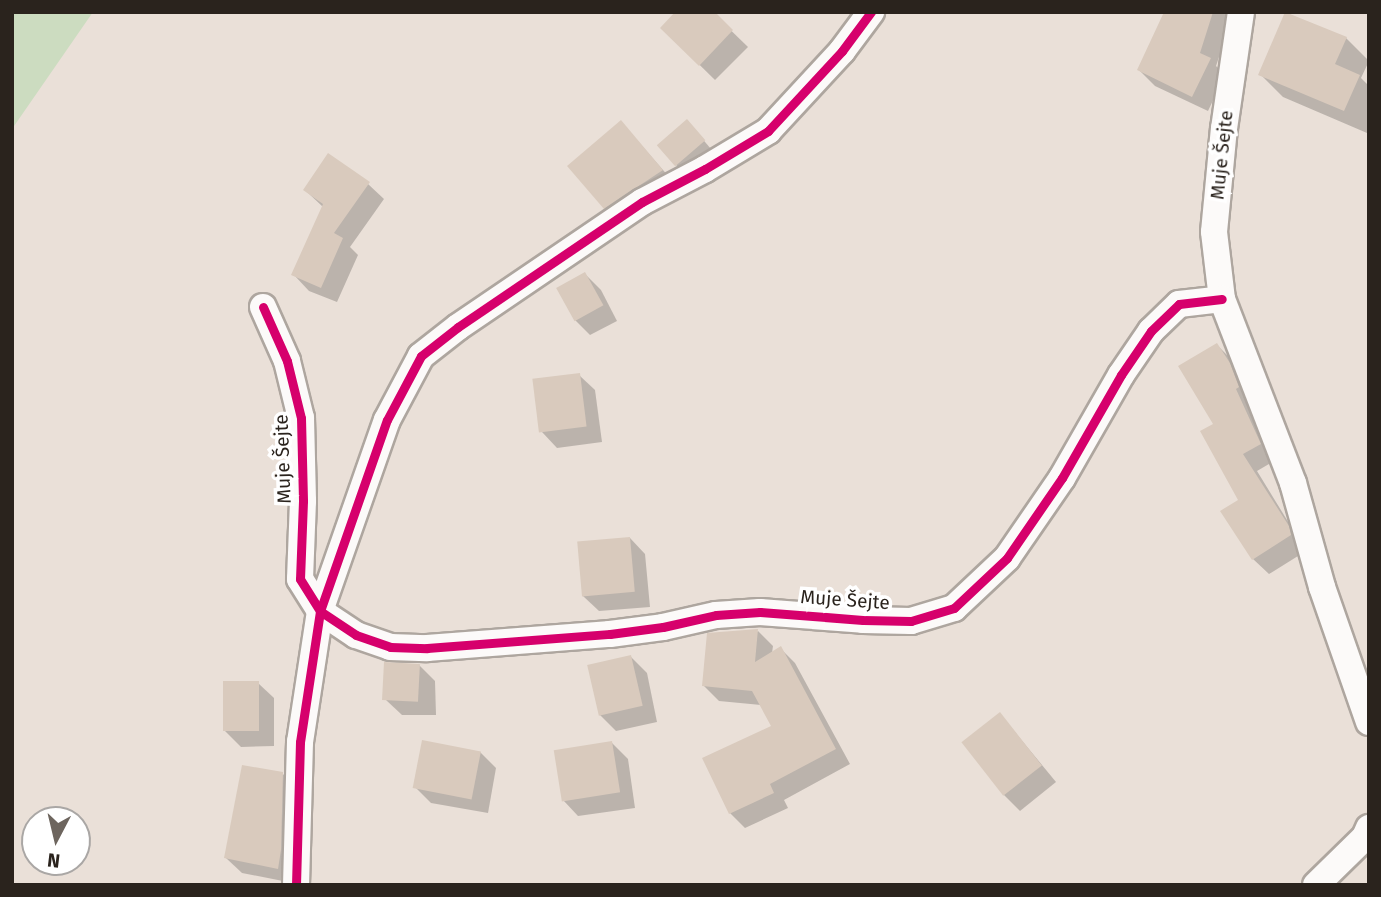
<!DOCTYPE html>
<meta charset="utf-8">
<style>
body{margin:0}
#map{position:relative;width:1381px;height:897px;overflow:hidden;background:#eae0d8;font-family:"Fira Sans",sans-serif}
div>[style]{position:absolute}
.green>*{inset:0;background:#ccdcc0}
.shadow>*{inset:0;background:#0003}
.building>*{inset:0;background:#d9cabd;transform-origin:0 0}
.roads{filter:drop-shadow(2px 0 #aea69f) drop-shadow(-2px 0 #aea69f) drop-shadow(0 2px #aea69f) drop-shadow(0 -2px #aea69f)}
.street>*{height:26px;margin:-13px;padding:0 13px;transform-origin:13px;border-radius:13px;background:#fcfaf9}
.cycleway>*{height:9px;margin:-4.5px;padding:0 4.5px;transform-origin:4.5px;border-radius:4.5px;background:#d6006c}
span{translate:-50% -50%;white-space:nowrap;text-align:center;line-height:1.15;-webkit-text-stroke:7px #fff;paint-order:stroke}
.street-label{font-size:19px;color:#2a231d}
.frame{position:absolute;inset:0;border:14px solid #2a231d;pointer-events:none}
.north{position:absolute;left:21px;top:806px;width:70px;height:70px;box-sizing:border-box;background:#fff;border:2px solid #aaa7a5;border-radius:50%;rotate:187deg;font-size:19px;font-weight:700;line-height:28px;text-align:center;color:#2a231d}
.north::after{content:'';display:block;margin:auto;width:24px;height:32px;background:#6d655e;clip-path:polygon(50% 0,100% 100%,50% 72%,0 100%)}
</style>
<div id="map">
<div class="green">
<div style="clip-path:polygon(12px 12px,93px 12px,12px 129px)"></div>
</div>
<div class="shadow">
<div style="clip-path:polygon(712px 12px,748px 47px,715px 80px,662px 28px)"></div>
<div style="clip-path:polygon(1166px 12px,1234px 12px,1216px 66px,1225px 75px,1208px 111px,1155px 86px,1139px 70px)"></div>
<div style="clip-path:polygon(1286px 13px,1346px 38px,1369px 61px,1361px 78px,1369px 86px,1367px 133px,1283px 97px,1260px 74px)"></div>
<div style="clip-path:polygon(621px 122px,677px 186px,621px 224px,605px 208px)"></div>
<div style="clip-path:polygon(694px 129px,711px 149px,683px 172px,676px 165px)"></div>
<div style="clip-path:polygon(368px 184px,384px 199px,350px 247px,358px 255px,337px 302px,309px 291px,294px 275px,323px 207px,305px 190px)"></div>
<div style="clip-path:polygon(585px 274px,601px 290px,617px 321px,590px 335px,575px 320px)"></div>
<div style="clip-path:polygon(1217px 345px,1233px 361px,1276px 460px,1257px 471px,1306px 551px,1269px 574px,1253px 559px,1241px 500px,1216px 424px)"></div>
<div style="clip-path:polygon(579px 375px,595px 390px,602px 442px,557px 448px,542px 432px)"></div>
<div style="clip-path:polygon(630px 538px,645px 554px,650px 607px,599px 611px,583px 596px)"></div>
<div style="clip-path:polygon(758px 631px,773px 646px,772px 653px,780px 648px,795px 663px,850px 764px,784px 800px,788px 808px,745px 828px,730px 813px,773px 727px,761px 705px,719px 701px,703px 685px)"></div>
<div style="clip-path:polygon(631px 657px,647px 673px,657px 722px,616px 731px,600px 715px)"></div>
<div style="clip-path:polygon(419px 665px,435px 681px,436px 715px,402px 715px,386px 700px)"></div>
<div style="clip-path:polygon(258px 683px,274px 698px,274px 746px,241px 747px,225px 731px)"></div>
<div style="clip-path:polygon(1000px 714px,1056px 782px,1020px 811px,1004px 795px)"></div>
<div style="clip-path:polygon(612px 743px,628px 759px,635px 808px,578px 816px,563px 800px)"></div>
<div style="clip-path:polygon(480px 752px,496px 768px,488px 813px,431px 803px,415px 787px)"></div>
<div style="clip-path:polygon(283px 774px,298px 790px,293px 883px,242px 873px,226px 858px)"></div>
</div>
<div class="building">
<div style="clip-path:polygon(675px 12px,715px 12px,733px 30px,699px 66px,660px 28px)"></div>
<div style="clip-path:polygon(1164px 12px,1213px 12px,1200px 53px,1211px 58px,1192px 97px,1137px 70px)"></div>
<div style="clip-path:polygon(1285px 12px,1347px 37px,1335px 64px,1360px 75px,1344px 111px,1258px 75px)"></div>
<div style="left:687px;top:119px;width:28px;height:40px;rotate:49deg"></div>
<div style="clip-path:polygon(621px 120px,663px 170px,604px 209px,567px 166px)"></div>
<div style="clip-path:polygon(328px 153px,370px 182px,334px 233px,343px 238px,321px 288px,291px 275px,323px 204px,303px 190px)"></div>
<div style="left:585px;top:272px;width:38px;height:33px;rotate:61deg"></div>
<div style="clip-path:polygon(1217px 343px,1230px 363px,1239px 387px,1236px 389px,1261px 444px,1243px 454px,1289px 526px,1291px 535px,1252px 560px,1220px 511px,1238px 500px,1200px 431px,1213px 424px,1178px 366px)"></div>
<div style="left:580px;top:373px;width:54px;height:48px;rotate:83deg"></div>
<div style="left:630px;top:537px;width:55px;height:53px;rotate:85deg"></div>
<div style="clip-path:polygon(758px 629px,755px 662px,781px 646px,836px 749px,770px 784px,774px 793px,729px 814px,702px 758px,771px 726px,752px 691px,702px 686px,707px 633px)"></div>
<div style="left:631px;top:655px;width:52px;height:45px;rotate:77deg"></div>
<div style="left:384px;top:662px;width:36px;height:38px;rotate:3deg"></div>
<div style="left:259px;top:681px;width:50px;height:36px;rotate:90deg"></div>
<div style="left:1000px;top:712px;width:68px;height:49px;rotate:52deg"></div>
<div style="left:422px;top:740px;width:60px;height:49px;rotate:11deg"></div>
<div style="left:612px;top:741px;width:52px;height:59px;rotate:81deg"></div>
<div style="clip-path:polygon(242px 765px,283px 772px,281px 850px,278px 869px,224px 858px)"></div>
</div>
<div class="roads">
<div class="street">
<div style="left:1241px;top:12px;width:117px;rotate:98.3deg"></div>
<div style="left:1224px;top:128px;width:104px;rotate:95.5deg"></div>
<div style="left:1214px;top:232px;width:67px;rotate:83.2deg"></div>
<div style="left:1222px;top:299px;width:197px;rotate:68.9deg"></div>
<div style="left:1293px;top:483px;width:108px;rotate:74.4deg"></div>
<div style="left:1322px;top:587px;width:143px;rotate:70.8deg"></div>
<div style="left:263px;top:307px;width:59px;rotate:66deg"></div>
<div style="left:287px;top:361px;width:59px;rotate:76.2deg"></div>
<div style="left:301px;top:418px;width:83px;rotate:88.6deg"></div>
<div style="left:303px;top:501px;width:78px;rotate:92.2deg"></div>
<div style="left:300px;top:579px;width:38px;rotate:58deg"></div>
<div style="left:320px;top:611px;width:43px;rotate:33.7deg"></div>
<div style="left:356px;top:635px;width:36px;rotate:19deg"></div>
<div style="left:390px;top:647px;width:37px;rotate:2deg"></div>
<div style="left:427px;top:648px;width:184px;rotate:-4.4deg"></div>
<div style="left:610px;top:634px;width:53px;rotate:-7.5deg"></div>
<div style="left:663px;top:627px;width:54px;rotate:-12.8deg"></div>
<div style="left:716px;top:615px;width:44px;rotate:-3.9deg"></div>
<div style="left:760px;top:612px;width:103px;rotate:4.4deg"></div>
<div style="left:863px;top:620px;width:48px;rotate:1.2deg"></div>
<div style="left:911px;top:621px;width:45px;rotate:-16.8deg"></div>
<div style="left:954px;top:608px;width:73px;rotate:-43.3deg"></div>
<div style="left:1007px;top:558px;width:97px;rotate:-55.5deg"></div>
<div style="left:1062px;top:478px;width:119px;rotate:-60.2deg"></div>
<div style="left:1121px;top:375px;width:53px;rotate:-55.7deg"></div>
<div style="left:1151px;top:331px;width:39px;rotate:-44deg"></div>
<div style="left:1179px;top:304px;width:43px;rotate:-6.6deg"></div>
<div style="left:296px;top:885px;width:143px;rotate:-88.4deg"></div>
<div style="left:300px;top:742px;width:133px;rotate:-81.3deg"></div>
<div style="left:320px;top:611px;width:202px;rotate:-70.7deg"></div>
<div style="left:387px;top:420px;width:72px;rotate:-62deg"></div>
<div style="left:421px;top:356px;width:47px;rotate:-38.1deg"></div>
<div style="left:458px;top:327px;width:222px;rotate:-34.2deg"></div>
<div style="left:642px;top:202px;width:71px;rotate:-27.6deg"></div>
<div style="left:705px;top:169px;width:74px;rotate:-31.1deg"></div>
<div style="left:768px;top:131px;width:109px;rotate:-47.2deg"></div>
<div style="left:842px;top:51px;width:49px;rotate:-53.4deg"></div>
<div style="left:1316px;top:885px;width:69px;rotate:-44.4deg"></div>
<div style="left:1365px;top:837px;width:10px;rotate:-66deg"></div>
</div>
</div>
<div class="cycleway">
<div style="left:263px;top:307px;width:59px;rotate:66deg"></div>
<div style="left:287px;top:361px;width:59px;rotate:76.2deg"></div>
<div style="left:301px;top:418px;width:83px;rotate:88.6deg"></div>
<div style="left:303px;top:501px;width:78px;rotate:92.2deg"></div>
<div style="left:300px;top:579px;width:38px;rotate:58deg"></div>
<div style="left:320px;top:611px;width:43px;rotate:33.7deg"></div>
<div style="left:356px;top:635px;width:36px;rotate:19deg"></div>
<div style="left:390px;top:647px;width:37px;rotate:2deg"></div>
<div style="left:427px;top:648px;width:184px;rotate:-4.4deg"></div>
<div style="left:610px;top:634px;width:53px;rotate:-7.5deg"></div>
<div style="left:663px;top:627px;width:54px;rotate:-12.8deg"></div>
<div style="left:716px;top:615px;width:44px;rotate:-3.9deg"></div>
<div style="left:760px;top:612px;width:103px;rotate:4.4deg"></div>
<div style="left:863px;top:620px;width:48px;rotate:1.2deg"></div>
<div style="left:911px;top:621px;width:45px;rotate:-16.8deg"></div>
<div style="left:954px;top:608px;width:73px;rotate:-43.3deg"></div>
<div style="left:1007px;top:558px;width:97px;rotate:-55.5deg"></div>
<div style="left:1062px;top:478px;width:119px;rotate:-60.2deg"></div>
<div style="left:1121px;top:375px;width:53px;rotate:-55.7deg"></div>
<div style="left:1151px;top:331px;width:39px;rotate:-44deg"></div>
<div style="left:1179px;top:304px;width:43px;rotate:-6.6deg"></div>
<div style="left:296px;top:885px;width:143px;rotate:-88.4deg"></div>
<div style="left:300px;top:742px;width:133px;rotate:-81.3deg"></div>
<div style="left:320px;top:611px;width:202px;rotate:-70.7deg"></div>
<div style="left:387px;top:420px;width:72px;rotate:-62deg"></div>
<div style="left:421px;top:356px;width:47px;rotate:-38.1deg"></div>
<div style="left:458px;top:327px;width:222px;rotate:-34.2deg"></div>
<div style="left:642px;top:202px;width:71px;rotate:-27.6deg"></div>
<div style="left:705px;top:169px;width:74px;rotate:-31.1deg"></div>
<div style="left:768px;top:131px;width:109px;rotate:-47.2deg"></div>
<div style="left:842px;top:51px;width:49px;rotate:-53.4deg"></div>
</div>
<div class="street-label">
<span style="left:1222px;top:155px;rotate:-84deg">Muje Šejte</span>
<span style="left:283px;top:459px;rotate:-92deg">Muje Šejte</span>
<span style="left:845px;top:600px;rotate:4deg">Muje Šejte</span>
</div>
<div class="frame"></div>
<div class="north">N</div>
</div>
